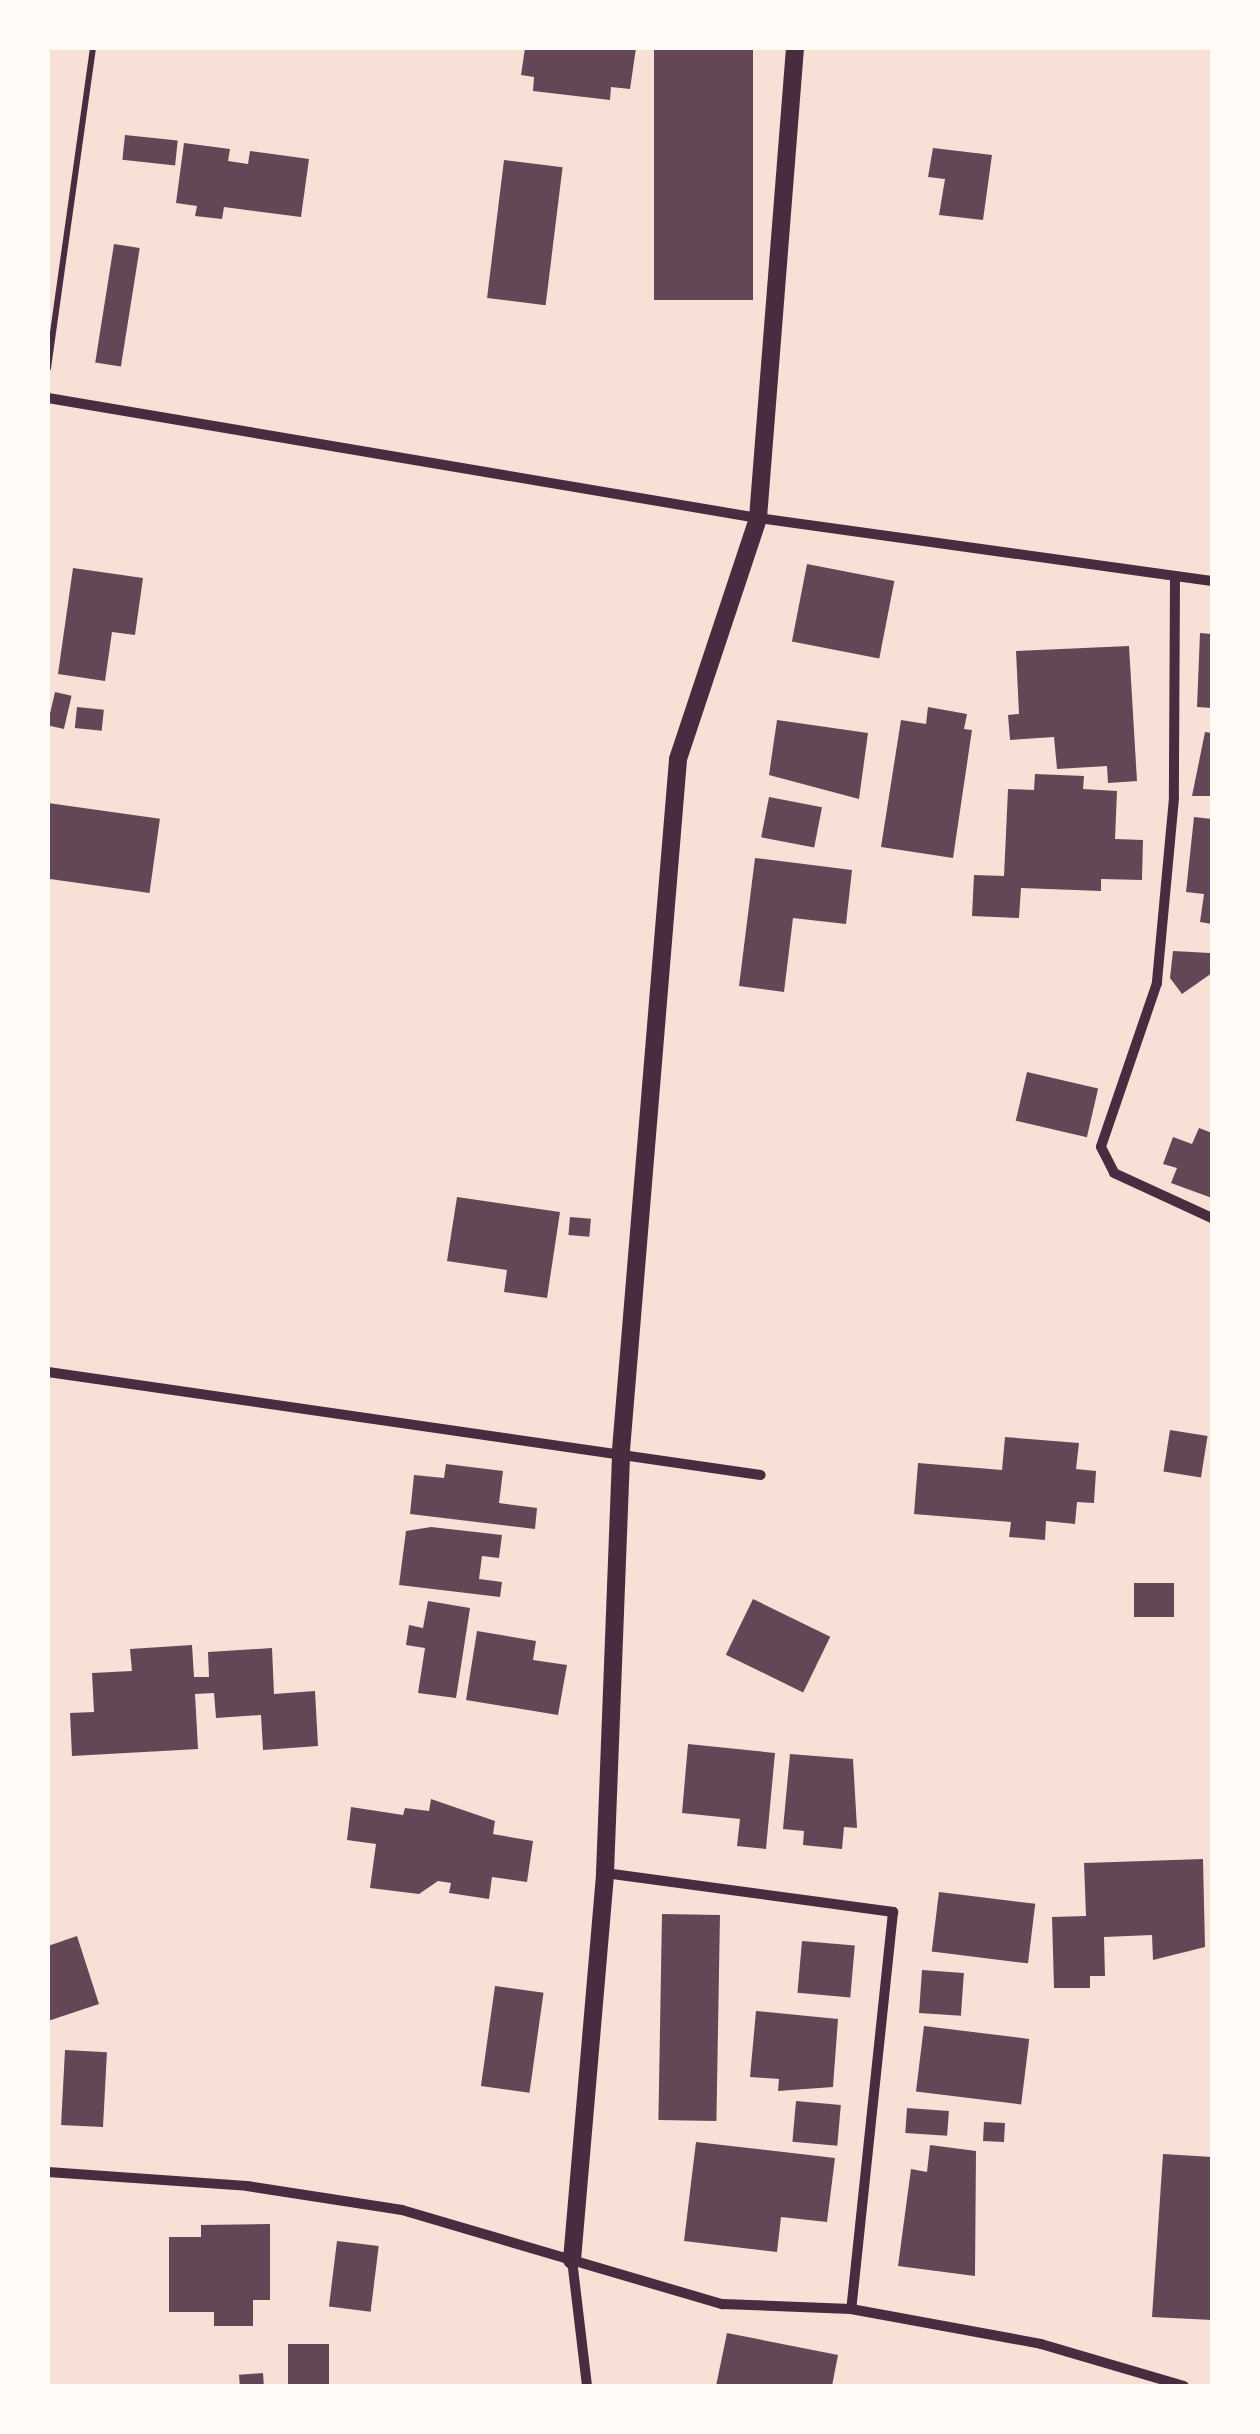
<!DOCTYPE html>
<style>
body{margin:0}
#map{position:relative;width:1260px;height:2434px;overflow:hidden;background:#f7e1d7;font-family:Poppins,sans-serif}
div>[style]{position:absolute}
.building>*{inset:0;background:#644757;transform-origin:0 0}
.path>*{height:6px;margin:-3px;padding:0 3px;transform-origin:3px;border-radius:3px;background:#4a2c40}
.minor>*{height:10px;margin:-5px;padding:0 5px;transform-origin:5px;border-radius:5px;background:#4a2c40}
.tertiary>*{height:18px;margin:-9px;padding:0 9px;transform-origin:9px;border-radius:9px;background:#4a2c40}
span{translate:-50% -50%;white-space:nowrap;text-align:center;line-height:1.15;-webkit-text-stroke:8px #fffaf5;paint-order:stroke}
.frame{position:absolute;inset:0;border:50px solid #fffaf5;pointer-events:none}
</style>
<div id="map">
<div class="building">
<div style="clip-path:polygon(525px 48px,636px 48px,630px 89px,611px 87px,610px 100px,533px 91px,534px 77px,521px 75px)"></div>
<div style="left:654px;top:48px;width:99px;height:252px"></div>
<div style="left:125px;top:135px;width:53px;height:25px;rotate:6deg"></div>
<div style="clip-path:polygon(184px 143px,230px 149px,228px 161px,248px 164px,250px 151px,309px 159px,301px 217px,224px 207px,222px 219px,195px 216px,197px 206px,176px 203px)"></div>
<div style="clip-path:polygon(933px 148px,992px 155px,983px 220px,939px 215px,945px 179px,928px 177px)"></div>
<div style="left:504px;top:160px;width:59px;height:139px;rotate:7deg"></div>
<div style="left:114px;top:244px;width:26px;height:120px;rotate:9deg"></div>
<div style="left:807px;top:564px;width:89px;height:79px;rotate:11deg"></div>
<div style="clip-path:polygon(73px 568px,143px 578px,135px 635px,112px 632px,105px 681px,58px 674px)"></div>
<div style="clip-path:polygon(1200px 633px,1212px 634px,1212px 708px,1197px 707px)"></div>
<div style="clip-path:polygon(1129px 646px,1137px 781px,1108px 783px,1107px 766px,1057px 769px,1054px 737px,1010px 740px,1008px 715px,1019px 714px,1016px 651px)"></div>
<div style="left:55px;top:692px;width:17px;height:34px;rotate:13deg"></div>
<div style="left:77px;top:707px;width:27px;height:21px;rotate:6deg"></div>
<div style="clip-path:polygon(928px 707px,967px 714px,964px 729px,972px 730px,953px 858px,881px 847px,901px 720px,926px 724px)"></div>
<div style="clip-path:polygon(777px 720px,868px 733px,859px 799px,769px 775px)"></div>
<div style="clip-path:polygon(1205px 732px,1212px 733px,1212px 796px,1192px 796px)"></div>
<div style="clip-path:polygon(1035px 774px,1084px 776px,1083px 789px,1117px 791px,1115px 839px,1143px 840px,1142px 880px,1101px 879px,1101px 891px,1021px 888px,1019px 918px,972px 916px,974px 875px,1004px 876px,1008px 789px,1034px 790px)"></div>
<div style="left:769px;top:797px;width:54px;height:41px;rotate:11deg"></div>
<div style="left:48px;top:803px;width:113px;height:75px;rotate:8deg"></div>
<div style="clip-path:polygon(1194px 817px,1212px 819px,1212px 924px,1200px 922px,1204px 894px,1186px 892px)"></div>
<div style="clip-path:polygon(755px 858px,852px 870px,846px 924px,793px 918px,784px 992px,739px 986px)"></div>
<div style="clip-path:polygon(1173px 951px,1210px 953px,1212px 973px,1182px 994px,1170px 978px)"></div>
<div style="left:1027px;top:1072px;width:73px;height:50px;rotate:13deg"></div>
<div style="clip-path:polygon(1199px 1128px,1212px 1133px,1212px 1198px,1171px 1183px,1177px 1168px,1163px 1164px,1173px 1137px,1192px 1144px)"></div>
<div style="clip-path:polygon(457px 1197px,560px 1212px,547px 1298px,504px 1292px,507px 1270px,447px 1261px)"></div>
<div style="left:570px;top:1217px;width:21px;height:18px;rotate:5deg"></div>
<div style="left:1170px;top:1430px;width:38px;height:42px;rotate:9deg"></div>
<div style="clip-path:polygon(1005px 1437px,1079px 1443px,1076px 1469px,1096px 1471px,1094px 1503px,1077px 1502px,1075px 1524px,1046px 1521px,1045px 1540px,1009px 1537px,1011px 1522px,914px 1514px,918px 1463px,1002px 1470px)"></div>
<div style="clip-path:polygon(446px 1464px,503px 1471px,499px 1503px,537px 1508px,535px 1529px,410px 1514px,414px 1475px,444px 1478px)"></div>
<div style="clip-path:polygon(431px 1527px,502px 1535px,499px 1558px,482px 1556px,479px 1579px,502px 1582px,500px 1597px,399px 1585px,406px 1531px)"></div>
<div style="left:1134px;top:1583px;width:40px;height:34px"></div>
<div style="left:753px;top:1599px;width:86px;height:62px;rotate:26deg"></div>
<div style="clip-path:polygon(428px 1601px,470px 1608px,456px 1698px,418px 1693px,425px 1648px,406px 1645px,409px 1625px,423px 1628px)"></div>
<div style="clip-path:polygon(477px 1631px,536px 1641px,533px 1660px,567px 1665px,558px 1715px,466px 1700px)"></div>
<div style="clip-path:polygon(192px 1645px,194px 1677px,209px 1677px,208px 1652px,272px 1648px,274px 1694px,315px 1691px,318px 1746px,263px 1750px,261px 1715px,216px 1718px,214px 1693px,195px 1694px,198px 1749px,72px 1756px,70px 1713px,94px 1712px,92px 1673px,132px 1671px,130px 1649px)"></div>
<div style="clip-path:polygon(688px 1744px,775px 1753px,766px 1849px,737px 1846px,740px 1819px,682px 1813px)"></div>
<div style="clip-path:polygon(790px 1754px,853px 1759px,857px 1828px,844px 1827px,842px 1849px,803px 1845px,804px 1831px,783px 1829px)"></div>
<div style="clip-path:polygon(431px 1799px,495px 1821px,493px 1834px,533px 1841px,527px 1882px,492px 1877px,489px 1899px,449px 1893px,451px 1883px,438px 1881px,419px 1894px,370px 1888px,376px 1844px,347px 1840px,351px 1807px,403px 1815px,405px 1808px,429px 1811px)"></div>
<div style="clip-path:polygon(1203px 1859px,1205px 1947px,1153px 1960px,1152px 1935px,1104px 1937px,1105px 1976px,1090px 1976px,1090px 1988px,1054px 1988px,1052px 1917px,1086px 1916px,1084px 1863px)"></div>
<div style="left:939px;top:1892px;width:97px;height:60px;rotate:7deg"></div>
<div style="left:662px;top:1914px;width:58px;height:206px;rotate:1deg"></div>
<div style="clip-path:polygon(77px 1936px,99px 2004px,48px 2021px,48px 1946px)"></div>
<div style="left:802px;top:1941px;width:53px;height:52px;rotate:5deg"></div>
<div style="left:922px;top:1970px;width:42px;height:43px;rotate:4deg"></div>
<div style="left:495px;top:1986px;width:49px;height:101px;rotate:8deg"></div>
<div style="clip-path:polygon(756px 2011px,838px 2019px,833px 2087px,778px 2091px,779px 2079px,750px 2077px)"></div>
<div style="left:924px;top:2026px;width:106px;height:66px;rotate:7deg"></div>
<div style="left:65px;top:2050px;width:42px;height:75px;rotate:3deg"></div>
<div style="left:796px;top:2101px;width:45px;height:41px;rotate:5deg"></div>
<div style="left:907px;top:2108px;width:42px;height:25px;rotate:4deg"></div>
<div style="left:984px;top:2122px;width:21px;height:19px;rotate:3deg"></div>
<div style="clip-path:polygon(696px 2142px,835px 2158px,827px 2222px,781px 2217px,777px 2252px,684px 2241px)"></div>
<div style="clip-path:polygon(930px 2145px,976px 2151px,975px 2276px,898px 2266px,911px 2169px,927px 2172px)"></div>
<div style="clip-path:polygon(1163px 2154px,1212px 2157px,1212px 2320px,1152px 2317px)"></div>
<div style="clip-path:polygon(270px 2224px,270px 2300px,253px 2300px,253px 2326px,214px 2326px,214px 2312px,169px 2312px,169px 2237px,201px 2237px,201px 2225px)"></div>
<div style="left:337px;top:2241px;width:42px;height:66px;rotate:7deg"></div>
<div style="clip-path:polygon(727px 2333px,838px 2355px,832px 2386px,716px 2386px)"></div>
<div style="left:288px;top:2344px;width:41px;height:42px"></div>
<div style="left:263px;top:2373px;width:13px;height:24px;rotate:86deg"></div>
</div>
<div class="path">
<div style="left:48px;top:368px;width:323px;rotate:-82deg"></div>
</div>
<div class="minor">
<div style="left:48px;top:398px;width:720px;rotate:9.59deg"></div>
<div style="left:758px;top:518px;width:458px;rotate:7.9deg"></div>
<div style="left:1175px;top:578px;width:220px;rotate:90.3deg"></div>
<div style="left:1174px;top:798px;width:186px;rotate:95.3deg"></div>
<div style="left:1157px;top:983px;width:173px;rotate:108.9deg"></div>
<div style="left:1101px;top:1147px;width:29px;rotate:63deg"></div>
<div style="left:1114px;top:1173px;width:108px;rotate:24.7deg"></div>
<div style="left:48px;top:1372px;width:720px;rotate:8.22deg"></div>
<div style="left:605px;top:1873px;width:291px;rotate:7.7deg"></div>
<div style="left:893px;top:1912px;width:399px;rotate:96deg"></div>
<div style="left:48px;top:2172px;width:199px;rotate:4deg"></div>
<div style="left:247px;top:2186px;width:157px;rotate:8.8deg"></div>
<div style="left:402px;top:2210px;width:334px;rotate:16.4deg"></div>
<div style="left:722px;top:2304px;width:129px;rotate:2.2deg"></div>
<div style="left:851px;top:2309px;width:193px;rotate:10.4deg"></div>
<div style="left:1041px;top:2344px;width:149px;rotate:16.4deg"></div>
<div style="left:572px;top:2260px;width:127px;rotate:83.2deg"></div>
</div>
<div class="tertiary">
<div style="left:572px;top:2260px;width:388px;rotate:-85.1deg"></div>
<div style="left:605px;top:1873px;width:423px;rotate:-87.8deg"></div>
<div style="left:621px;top:1450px;width:693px;rotate:-85.28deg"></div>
<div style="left:678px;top:759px;width:254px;rotate:-71.6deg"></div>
<div style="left:758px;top:518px;width:471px;rotate:-85.5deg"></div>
</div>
<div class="frame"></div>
</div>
